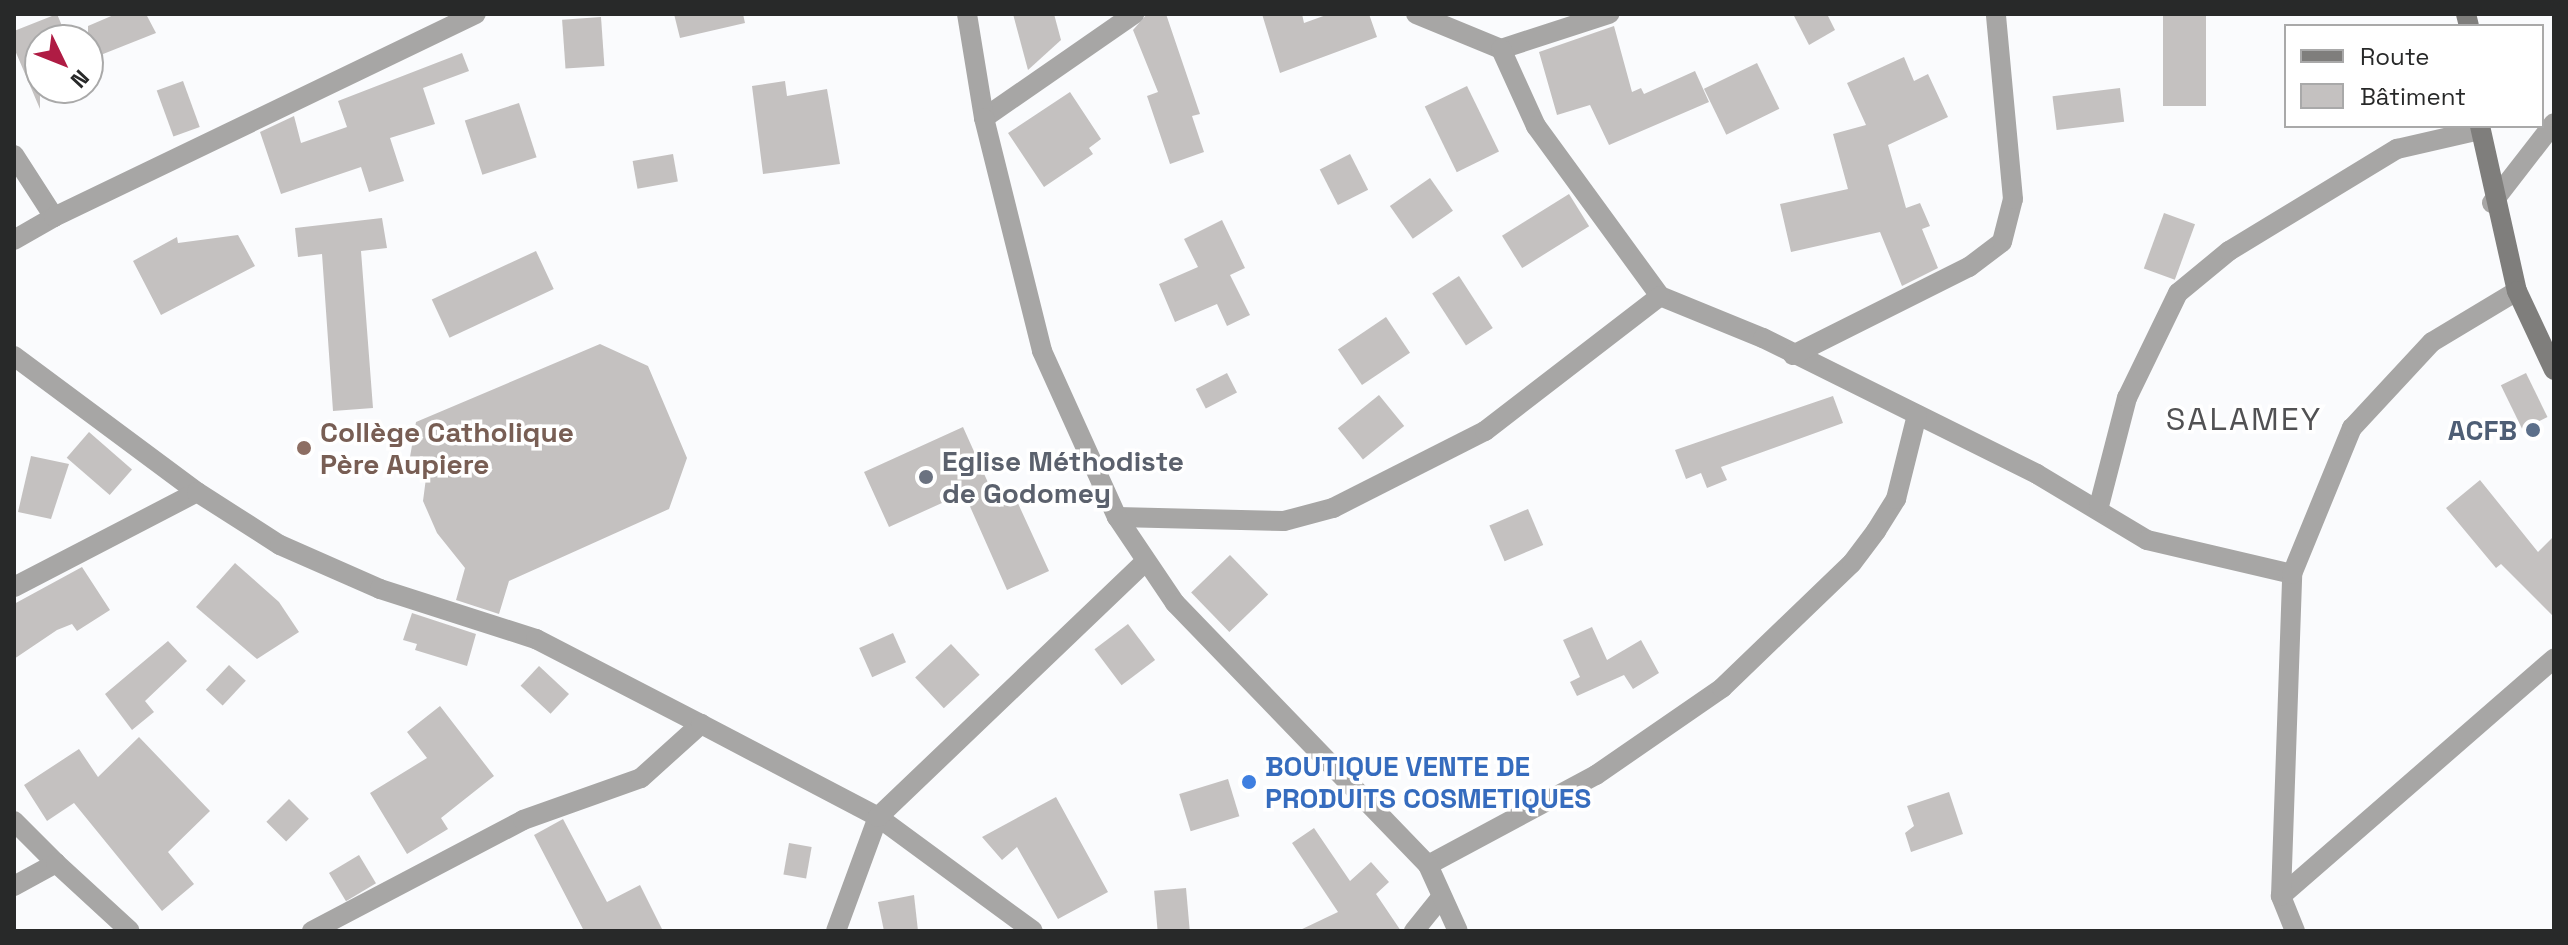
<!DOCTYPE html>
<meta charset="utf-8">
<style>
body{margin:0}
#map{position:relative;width:2568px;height:945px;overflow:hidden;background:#fafbfd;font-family:"Space Grotesk",sans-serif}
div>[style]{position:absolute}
.building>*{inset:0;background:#c4c1c0;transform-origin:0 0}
.minor>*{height:20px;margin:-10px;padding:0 10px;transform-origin:10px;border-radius:10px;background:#a7a6a5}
.tertiary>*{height:20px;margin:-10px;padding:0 10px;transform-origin:10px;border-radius:10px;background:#a7a6a5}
.secondary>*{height:20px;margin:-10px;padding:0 10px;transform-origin:10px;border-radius:10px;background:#7f7e7c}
.dots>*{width:22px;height:22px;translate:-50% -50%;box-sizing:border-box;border:4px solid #fff;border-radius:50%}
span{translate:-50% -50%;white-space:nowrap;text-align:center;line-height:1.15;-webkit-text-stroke:7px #fff;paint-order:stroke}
.service-label{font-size:28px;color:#4e5e75;font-weight:700}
.right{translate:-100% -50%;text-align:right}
.education-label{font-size:28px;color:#785e54;font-weight:700}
.left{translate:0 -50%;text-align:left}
.worship-label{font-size:28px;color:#5b616d;font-weight:700}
.shop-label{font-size:28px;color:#366cbe;font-weight:700}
.quarter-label{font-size:32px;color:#515153;letter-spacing:2px}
.frame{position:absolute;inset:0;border:16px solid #282929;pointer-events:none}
.legend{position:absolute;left:2284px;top:24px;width:260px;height:104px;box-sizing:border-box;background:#fff;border:2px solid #a9a9a9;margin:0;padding:10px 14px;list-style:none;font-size:24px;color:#282929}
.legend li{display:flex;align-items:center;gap:16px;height:40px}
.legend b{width:40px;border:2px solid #a9a9a9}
.north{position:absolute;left:24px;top:24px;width:80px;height:80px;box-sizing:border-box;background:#fff;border:2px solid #a9a9a9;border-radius:50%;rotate:133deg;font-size:22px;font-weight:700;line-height:32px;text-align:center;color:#282929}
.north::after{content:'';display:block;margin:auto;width:28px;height:36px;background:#af1c44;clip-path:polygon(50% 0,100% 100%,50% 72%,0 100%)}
</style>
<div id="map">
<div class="building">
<div style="clip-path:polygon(57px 14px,68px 40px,40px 40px,40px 109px,14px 48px,14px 31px)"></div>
<div style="clip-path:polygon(116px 14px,146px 14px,156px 33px,88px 60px,88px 26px)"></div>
<div style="clip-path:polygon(674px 14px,743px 14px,745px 23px,680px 38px)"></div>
<div style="clip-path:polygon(1013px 14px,1054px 14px,1061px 40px,1028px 70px)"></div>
<div style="clip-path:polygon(1147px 14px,1166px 14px,1200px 114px,1192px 116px,1204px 152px,1170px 164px,1147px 96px,1158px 92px,1133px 30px)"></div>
<div style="clip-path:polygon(1262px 14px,1302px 14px,1304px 23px,1329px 14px,1369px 14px,1377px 37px,1280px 73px)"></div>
<div style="clip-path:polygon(1793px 14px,1827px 14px,1835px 30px,1809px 45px)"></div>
<div style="left:2163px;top:14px;width:43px;height:92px"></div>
<div style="left:601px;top:17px;width:49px;height:39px;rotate:86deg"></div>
<div style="clip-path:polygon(1614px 26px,1632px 92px,1641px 88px,1644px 94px,1695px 71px,1709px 102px,1609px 145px,1590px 105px,1557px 115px,1539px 52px)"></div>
<div style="clip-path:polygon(462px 53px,469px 71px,423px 88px,435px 124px,390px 138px,404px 181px,369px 192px,361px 167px,281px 194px,260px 132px,294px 116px,301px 143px,347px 127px,338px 101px)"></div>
<div style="clip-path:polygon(1904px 57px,1914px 81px,1928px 74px,1948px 117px,1888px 145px,1906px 208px,1920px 203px,1930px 226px,1922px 229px,1938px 268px,1902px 286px,1880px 232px,1791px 252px,1780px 204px,1848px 189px,1833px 134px,1866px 125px,1847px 83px)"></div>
<div style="left:1757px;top:63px;width:51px;height:59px;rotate:64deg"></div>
<div style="left:183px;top:81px;width:49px;height:28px;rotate:70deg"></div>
<div style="clip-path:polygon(785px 81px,787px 96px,827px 89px,840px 164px,763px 174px,752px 86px)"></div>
<div style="left:1467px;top:86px;width:73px;height:47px;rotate:64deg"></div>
<div style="left:2120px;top:88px;width:34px;height:68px;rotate:83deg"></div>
<div style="clip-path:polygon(1070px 92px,1101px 139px,1089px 148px,1093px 154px,1044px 187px,1008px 133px)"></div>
<div style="left:519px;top:103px;width:57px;height:57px;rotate:72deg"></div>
<div style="left:673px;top:154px;width:28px;height:41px;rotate:80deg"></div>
<div style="left:1350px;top:154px;width:40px;height:34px;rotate:63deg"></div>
<div style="left:1430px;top:178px;width:40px;height:49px;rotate:55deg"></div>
<div style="left:1569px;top:194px;width:38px;height:79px;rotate:58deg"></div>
<div style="left:2164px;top:213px;width:33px;height:59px;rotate:20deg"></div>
<div style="clip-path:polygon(382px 218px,387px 248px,361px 251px,373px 408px,333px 411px,322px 254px,298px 257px,295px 228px)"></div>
<div style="clip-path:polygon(1222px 220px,1245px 268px,1230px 275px,1250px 315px,1227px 326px,1217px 304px,1175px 322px,1159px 284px,1198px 267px,1184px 239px)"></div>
<div style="clip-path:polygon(238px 235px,255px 266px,161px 315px,133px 261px,177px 237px,178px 243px)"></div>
<div style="left:536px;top:251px;width:42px;height:115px;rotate:65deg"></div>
<div style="left:1459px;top:276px;width:62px;height:32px;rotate:57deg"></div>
<div style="left:1386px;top:317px;width:43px;height:58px;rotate:56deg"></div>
<div style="clip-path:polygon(600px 344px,648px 366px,687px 458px,669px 509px,509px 581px,499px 614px,456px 600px,465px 568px,437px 533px,423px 501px,426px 478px,410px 457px,416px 422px)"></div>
<div style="left:1227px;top:373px;width:22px;height:35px;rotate:63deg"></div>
<div style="left:2526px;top:373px;width:49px;height:28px;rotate:64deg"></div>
<div style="left:1379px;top:395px;width:40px;height:53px;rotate:51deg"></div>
<div style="clip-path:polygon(1833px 396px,1843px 423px,1721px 467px,1727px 480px,1707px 488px,1701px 473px,1686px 479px,1675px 450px)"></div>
<div style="clip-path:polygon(963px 427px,999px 507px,1016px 499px,1049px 571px,1007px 590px,964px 493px,889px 527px,864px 472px)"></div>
<div style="left:89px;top:432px;width:57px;height:34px;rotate:41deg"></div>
<div style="clip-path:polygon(31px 456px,69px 464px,51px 519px,18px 512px)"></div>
<div style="clip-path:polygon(2480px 480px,2538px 552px,2554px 536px,2554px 617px,2501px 564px,2496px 568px,2446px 508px)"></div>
<div style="left:1528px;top:509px;width:39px;height:42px;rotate:67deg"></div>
<div style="left:1230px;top:555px;width:55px;height:54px;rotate:46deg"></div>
<div style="clip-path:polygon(235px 563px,279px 602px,299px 632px,257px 659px,196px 607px)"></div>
<div style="clip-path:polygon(82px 567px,110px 610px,77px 631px,72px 624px,57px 630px,14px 659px,14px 604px)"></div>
<div style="clip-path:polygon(412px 613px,476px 634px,467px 666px,415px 650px,417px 644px,403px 640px)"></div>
<div style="left:1128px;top:624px;width:45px;height:42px;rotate:53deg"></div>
<div style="clip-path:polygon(1592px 627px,1607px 660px,1641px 640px,1659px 673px,1633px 689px,1624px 675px,1577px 696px,1570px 682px,1580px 677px,1563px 640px)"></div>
<div style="left:893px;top:633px;width:32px;height:37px;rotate:66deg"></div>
<div style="clip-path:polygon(168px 641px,187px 661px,145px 701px,154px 712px,132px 730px,105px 694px)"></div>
<div style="left:951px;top:644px;width:42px;height:49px;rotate:47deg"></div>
<div style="left:229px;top:665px;width:23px;height:34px;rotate:43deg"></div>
<div style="left:539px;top:666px;width:41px;height:27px;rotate:43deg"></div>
<div style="clip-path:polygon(440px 706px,494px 776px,441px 818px,448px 829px,407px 854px,370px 793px,427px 758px,407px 732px)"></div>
<div style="clip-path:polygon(139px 737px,210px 811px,168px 852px,194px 884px,162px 911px,74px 803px,47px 821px,24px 785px,79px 749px,98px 777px)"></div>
<div style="left:1228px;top:779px;width:39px;height:51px;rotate:73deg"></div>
<div style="clip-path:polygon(1949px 792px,1963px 834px,1911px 852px,1905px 833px,1914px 826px,1907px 806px)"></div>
<div style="clip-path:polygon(1056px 797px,1108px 892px,1058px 919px,1017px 847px,1002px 860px,982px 837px)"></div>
<div style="left:289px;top:799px;width:28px;height:32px;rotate:45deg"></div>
<div style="clip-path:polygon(563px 819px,607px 902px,640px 885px,663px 931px,584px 931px,534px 835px)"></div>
<div style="clip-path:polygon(1314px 828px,1350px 881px,1371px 862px,1389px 882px,1376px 894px,1401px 931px,1298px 931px,1338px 912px,1292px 843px)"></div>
<div style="left:789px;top:843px;width:23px;height:32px;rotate:10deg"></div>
<div style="left:359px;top:855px;width:33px;height:35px;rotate:59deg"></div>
<div style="left:1186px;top:888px;width:43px;height:32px;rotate:85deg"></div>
<div style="clip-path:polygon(914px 895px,918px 931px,884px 931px,878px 902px)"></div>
</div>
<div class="minor">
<div style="left:1416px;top:14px;width:92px;rotate:22.4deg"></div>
<div style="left:1501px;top:49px;width:114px;rotate:-18deg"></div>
<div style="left:1501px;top:49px;width:85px;rotate:65.6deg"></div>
<div style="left:1536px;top:126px;width:210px;rotate:53.9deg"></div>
<div style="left:1660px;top:296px;width:111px;rotate:22.2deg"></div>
<div style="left:1763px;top:338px;width:306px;rotate:26.4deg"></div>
<div style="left:2037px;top:474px;width:128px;rotate:31deg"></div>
<div style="left:2147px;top:540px;width:149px;rotate:13.2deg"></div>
<div style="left:984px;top:118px;width:183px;rotate:-34.7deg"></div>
<div style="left:14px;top:155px;width:74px;rotate:57.2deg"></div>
<div style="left:54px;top:217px;width:46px;rotate:150.1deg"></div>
<div style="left:2492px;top:203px;width:101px;rotate:-52.2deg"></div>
<div style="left:54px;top:217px;width:468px;rotate:-25.7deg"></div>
<div style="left:1793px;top:355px;width:197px;rotate:-26.6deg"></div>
<div style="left:1969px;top:267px;width:41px;rotate:-37.1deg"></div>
<div style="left:2002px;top:242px;width:44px;rotate:-75.7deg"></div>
<div style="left:2013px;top:199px;width:186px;rotate:-95.3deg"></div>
<div style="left:14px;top:356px;width:228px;rotate:36.6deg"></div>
<div style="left:2099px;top:506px;width:112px;rotate:-75.5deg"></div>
<div style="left:2127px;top:398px;width:117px;rotate:-64.1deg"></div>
<div style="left:2178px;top:293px;width:66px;rotate:-39.5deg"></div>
<div style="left:2229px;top:251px;width:197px;rotate:-31.3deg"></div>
<div style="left:2397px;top:149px;width:85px;rotate:-12.9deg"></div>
<div style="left:1117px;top:517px;width:167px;rotate:1.4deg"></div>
<div style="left:1284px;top:521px;width:51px;rotate:-14.9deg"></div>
<div style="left:1333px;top:508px;width:170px;rotate:-26.9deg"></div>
<div style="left:1485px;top:431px;width:221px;rotate:-37.6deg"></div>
<div style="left:14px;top:587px;width:206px;rotate:-27.4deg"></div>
<div style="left:197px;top:492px;width:98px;rotate:32.6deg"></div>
<div style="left:280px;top:545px;width:109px;rotate:23.7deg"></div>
<div style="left:380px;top:589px;width:164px;rotate:17.8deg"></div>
<div style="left:536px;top:639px;width:186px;rotate:27.3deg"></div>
<div style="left:14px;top:821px;width:59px;rotate:45deg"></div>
<div style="left:1428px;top:865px;width:191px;rotate:-28.2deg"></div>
<div style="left:1596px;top:775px;width:153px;rotate:-34.6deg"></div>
<div style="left:1722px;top:688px;width:180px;rotate:-43.9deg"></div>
<div style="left:1852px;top:563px;width:40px;rotate:-53deg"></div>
<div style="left:1876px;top:531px;width:38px;rotate:-58deg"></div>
<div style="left:1896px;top:499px;width:87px;rotate:-76deg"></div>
<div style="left:14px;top:886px;width:48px;rotate:-28.7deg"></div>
<div style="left:56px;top:863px;width:100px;rotate:42.6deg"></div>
<div style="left:2281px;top:896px;width:362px;rotate:-41deg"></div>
<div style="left:312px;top:931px;width:238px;rotate:-27.7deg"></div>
<div style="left:523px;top:820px;width:125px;rotate:-19.6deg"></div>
<div style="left:641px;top:778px;width:81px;rotate:-42deg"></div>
<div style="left:701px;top:724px;width:200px;rotate:27.7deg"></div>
<div style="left:878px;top:817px;width:192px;rotate:36.3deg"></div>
<div style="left:836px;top:931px;width:121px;rotate:-69.8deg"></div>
<div style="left:878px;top:817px;width:368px;rotate:-43.7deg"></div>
<div style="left:1414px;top:931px;width:40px;rotate:-51deg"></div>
<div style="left:2295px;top:931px;width:38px;rotate:-112deg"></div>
<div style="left:2281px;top:896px;width:322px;rotate:-88deg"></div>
<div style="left:2292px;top:574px;width:158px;rotate:-67.7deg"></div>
<div style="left:2352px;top:428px;width:117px;rotate:-47.1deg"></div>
<div style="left:2432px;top:342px;width:99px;rotate:-31deg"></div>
</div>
<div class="tertiary">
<div style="left:967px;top:14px;width:105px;rotate:80.7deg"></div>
<div style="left:984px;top:118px;width:240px;rotate:76deg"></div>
<div style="left:1042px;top:351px;width:182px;rotate:65.7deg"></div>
<div style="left:1117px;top:517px;width:104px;rotate:56deg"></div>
<div style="left:1175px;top:603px;width:364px;rotate:46deg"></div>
<div style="left:1428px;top:865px;width:72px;rotate:65.6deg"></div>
</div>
<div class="secondary">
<div style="left:2466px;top:14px;width:12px;rotate:76deg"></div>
<div style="left:2480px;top:126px;width:169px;rotate:77.4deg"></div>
<div style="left:2517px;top:291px;width:87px;rotate:64.9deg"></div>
</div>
<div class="dots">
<div style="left:2533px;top:430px;background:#5c6f8a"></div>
<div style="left:304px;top:448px;background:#8d6e63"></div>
<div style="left:926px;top:477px;background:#6b7280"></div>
<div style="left:1249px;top:782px;background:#3f7fe0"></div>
</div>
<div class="service-label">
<span class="right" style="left:2517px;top:430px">ACFB</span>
</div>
<div class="education-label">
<span class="left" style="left:320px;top:448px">Collège Catholique<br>Père Aupiere</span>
</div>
<div class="worship-label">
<span class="left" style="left:942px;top:477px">Eglise Méthodiste<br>de Godomey</span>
</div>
<div class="shop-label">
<span class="left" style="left:1265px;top:782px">BOUTIQUE VENTE DE<br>PRODUITS COSMETIQUES</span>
</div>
<div class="quarter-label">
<span style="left:2244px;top:419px">SALAMEY</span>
</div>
<div class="frame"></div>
<ul class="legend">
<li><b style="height:10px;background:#7f7e7c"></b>Route</li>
<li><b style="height:22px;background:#c4c1c0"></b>Bâtiment</li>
</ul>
<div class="north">N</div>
</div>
